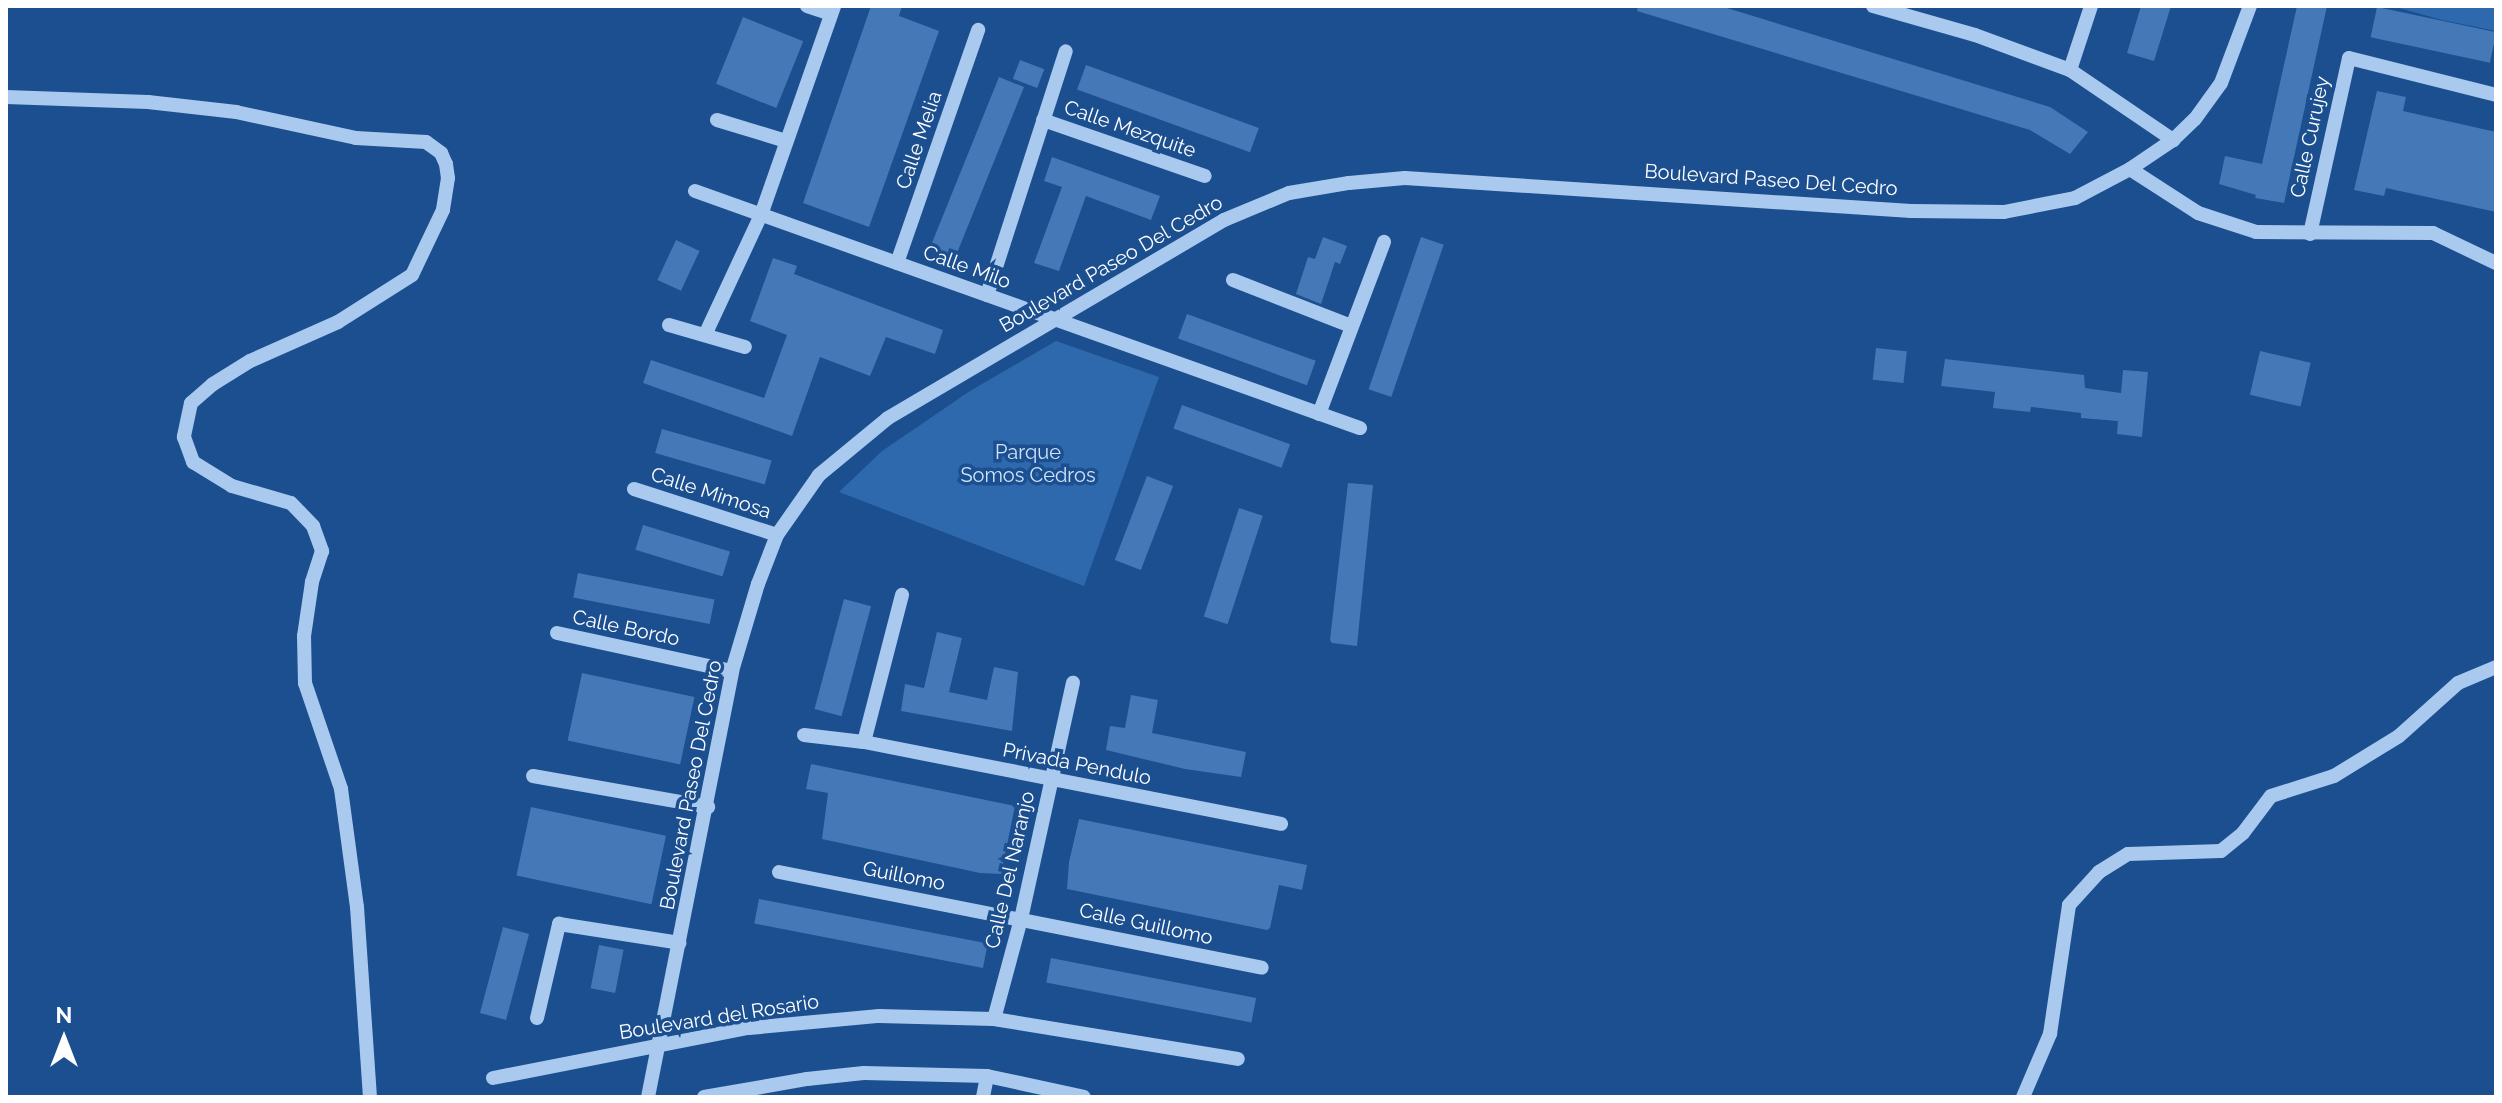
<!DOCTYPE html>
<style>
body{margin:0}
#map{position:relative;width:2502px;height:1103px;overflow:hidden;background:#1b4f8f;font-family:Raleway,sans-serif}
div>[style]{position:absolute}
.green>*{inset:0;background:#2e69ad}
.building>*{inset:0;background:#4478b7;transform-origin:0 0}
.minor>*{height:14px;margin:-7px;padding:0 7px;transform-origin:7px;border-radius:7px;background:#a9c9ee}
span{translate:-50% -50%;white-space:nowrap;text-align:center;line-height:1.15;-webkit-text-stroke:7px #1b4f8f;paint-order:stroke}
.street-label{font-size:20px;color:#fff}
.park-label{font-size:20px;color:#cfe3fa}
.frame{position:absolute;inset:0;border:8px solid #fff;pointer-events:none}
.north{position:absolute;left:24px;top:999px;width:80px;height:80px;-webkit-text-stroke:6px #1b4f8f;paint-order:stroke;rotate:0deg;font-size:22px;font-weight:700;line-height:32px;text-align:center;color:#fff}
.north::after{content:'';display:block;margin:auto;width:28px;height:36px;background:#fff;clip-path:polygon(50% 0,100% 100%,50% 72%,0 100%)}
</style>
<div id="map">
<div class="green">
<div style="clip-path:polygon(2392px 6px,2496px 6px,2496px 31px,2442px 20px)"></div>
<div style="clip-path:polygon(1056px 341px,1159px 377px,1084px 586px,839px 492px,882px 451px,970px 391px)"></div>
</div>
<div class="building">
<div style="clip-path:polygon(871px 6px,902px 6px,899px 16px,939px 31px,869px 227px,803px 203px)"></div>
<div style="clip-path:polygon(1638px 6px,1727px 8px,2050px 107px,2088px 132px,2070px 154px,2030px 130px,1637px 11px)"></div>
<div style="clip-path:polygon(2141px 6px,2171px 6px,2154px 61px,2127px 53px)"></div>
<div style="clip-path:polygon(2297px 6px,2327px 6px,2284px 203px,2255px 198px,2256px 195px,2219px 184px,2225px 156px,2262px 164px)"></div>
<div style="left:2377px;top:7px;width:122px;height:31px;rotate:12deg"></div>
<div style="left:743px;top:17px;width:65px;height:72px;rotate:22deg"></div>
<div style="left:1020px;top:60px;width:26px;height:20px;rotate:21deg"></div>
<div style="left:1086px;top:65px;width:184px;height:26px;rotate:20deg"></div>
<div style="left:999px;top:77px;width:27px;height:185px;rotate:22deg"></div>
<div style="clip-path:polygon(2377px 91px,2406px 97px,2403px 111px,2496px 132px,2496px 212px,2386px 188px,2384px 196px,2354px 190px)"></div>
<div style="clip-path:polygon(1052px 157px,1160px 196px,1151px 220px,1086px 196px,1059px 271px,1034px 263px,1062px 187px,1044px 181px)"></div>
<div style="clip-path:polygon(1323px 237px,1347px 246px,1340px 264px,1335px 262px,1321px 304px,1296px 294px,1308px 257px,1315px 259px)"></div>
<div style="left:1421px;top:237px;width:24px;height:161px;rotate:19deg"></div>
<div style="left:676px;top:240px;width:26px;height:44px;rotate:25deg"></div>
<div style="clip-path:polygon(773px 258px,797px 266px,794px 274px,943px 330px,935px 354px,886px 337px,870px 376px,820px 357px,792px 436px,643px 383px,651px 360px,764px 398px,787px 335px,750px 321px)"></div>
<div style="left:1187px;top:314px;width:137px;height:26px;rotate:20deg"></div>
<div style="left:1876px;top:348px;width:31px;height:32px;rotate:6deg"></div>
<div style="left:2260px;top:351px;width:52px;height:45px;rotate:13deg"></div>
<div style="clip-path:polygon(1945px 359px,2084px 375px,2085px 388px,2121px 393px,2123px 370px,2148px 372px,2142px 437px,2117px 434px,2118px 421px,2081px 418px,2081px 413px,2031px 407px,2030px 412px,1993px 408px,1995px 392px,1941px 386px)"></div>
<div style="left:1182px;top:405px;width:115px;height:25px;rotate:20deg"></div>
<div style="left:662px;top:429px;width:114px;height:25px;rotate:16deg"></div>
<div style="left:1147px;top:476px;width:28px;height:90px;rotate:21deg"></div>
<div style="clip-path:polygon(1348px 483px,1373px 485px,1357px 646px,1332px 643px,1330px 640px)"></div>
<div style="left:1239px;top:508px;width:25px;height:114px;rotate:18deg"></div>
<div style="left:643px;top:525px;width:91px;height:26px;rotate:17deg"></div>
<div style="left:578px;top:573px;width:139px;height:25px;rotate:11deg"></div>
<div style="left:844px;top:599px;width:28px;height:114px;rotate:15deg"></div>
<div style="clip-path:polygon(937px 632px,962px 638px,949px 692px,987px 700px,994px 667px,1018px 672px,1012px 731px,901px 711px,905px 684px,924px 688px)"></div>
<div style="left:582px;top:673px;width:115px;height:69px;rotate:12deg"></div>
<div style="clip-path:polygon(1131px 695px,1158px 700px,1152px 733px,1246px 752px,1241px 777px,1185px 769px,1106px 750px,1110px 726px,1125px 728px)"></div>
<div style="clip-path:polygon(811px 764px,1015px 806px,1001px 874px,980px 873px,822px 839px,828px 793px,806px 789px)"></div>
<div style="left:531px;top:807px;width:138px;height:70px;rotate:12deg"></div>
<div style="clip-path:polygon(1079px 819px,1307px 865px,1302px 890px,1279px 885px,1270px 928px,1267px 930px,1067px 889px,1069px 862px)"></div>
<div style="left:759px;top:899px;width:233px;height:25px;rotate:11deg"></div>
<div style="left:503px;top:927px;width:27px;height:89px;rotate:15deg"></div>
<div style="left:599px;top:945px;width:25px;height:44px;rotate:11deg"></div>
<div style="left:1051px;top:958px;width:209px;height:25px;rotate:11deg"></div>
</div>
<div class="minor">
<div style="left:807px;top:6px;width:25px;rotate:18deg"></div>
<div style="left:1873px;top:6px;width:106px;rotate:15.9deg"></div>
<div style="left:1975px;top:35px;width:101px;rotate:20.2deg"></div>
<div style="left:2070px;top:70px;width:125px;rotate:34.2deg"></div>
<div style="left:2070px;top:70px;width:67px;rotate:-71.8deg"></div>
<div style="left:6px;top:97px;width:142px;rotate:2deg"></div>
<div style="left:148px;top:102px;width:89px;rotate:6.5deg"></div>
<div style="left:236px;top:112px;width:123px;rotate:12.2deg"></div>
<div style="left:356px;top:138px;width:70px;rotate:3.3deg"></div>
<div style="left:426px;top:142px;width:19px;rotate:36deg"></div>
<div style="left:441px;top:153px;width:12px;rotate:66deg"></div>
<div style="left:446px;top:164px;width:14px;rotate:82deg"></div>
<div style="left:448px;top:178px;width:32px;rotate:99deg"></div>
<div style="left:443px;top:210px;width:72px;rotate:115.5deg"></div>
<div style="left:412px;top:275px;width:88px;rotate:147.6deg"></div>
<div style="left:338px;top:322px;width:96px;rotate:156.1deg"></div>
<div style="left:250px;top:361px;width:44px;rotate:148.1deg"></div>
<div style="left:213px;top:384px;width:29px;rotate:139deg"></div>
<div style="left:191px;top:403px;width:35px;rotate:102deg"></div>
<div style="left:184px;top:437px;width:27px;rotate:70deg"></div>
<div style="left:193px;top:462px;width:46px;rotate:31.6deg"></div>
<div style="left:232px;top:486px;width:61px;rotate:16.1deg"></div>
<div style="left:291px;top:503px;width:32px;rotate:46deg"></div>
<div style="left:313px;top:526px;width:27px;rotate:70deg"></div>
<div style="left:322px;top:551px;width:33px;rotate:108deg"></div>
<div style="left:312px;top:582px;width:55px;rotate:98.4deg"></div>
<div style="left:304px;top:636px;width:47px;rotate:88.8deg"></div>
<div style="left:305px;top:683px;width:112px;rotate:71.2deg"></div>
<div style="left:341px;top:789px;width:119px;rotate:82.3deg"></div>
<div style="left:357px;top:907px;width:190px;rotate:86.1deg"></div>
<div style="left:717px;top:120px;width:72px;rotate:16.9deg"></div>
<div style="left:1043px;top:120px;width:171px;rotate:19.1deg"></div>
<div style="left:2130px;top:169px;width:81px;rotate:32.9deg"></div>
<div style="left:2198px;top:213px;width:61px;rotate:18.1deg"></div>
<div style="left:2256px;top:232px;width:177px;rotate:0.3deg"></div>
<div style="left:2433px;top:233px;width:70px;rotate:25.5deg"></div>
<div style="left:695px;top:191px;width:706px;rotate:19.62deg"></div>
<div style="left:2310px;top:234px;width:180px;rotate:-77.5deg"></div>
<div style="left:2349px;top:58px;width:152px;rotate:14.1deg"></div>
<div style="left:897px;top:263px;width:247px;rotate:-70.8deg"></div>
<div style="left:1233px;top:280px;width:127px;rotate:21.3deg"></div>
<div style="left:987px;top:295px;width:256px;rotate:-72.1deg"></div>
<div style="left:669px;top:325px;width:79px;rotate:16.1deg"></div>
<div style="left:705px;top:335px;width:132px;rotate:-65deg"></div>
<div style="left:761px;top:215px;width:221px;rotate:-70.7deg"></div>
<div style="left:1319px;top:414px;width:184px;rotate:-69.3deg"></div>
<div style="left:634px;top:489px;width:150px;rotate:17.8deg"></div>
<div style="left:557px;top:633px;width:179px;rotate:12.3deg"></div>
<div style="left:804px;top:735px;width:60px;rotate:6.7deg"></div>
<div style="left:864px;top:742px;width:425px;rotate:11.1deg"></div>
<div style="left:864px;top:742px;width:152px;rotate:-75.5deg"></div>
<div style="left:533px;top:776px;width:178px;rotate:10deg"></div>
<div style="left:779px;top:872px;width:492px;rotate:11.2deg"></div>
<div style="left:537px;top:1018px;width:97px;rotate:-76.8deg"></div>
<div style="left:559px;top:924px;width:122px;rotate:8.9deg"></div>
<div style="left:994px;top:1019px;width:104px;rotate:-74.9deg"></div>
<div style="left:1021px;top:919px;width:242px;rotate:-77.6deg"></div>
<div style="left:493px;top:1078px;width:261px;rotate:-11.1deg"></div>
<div style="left:749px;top:1028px;width:131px;rotate:-5.3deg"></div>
<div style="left:879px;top:1016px;width:115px;rotate:1.5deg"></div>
<div style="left:994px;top:1019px;width:247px;rotate:9.3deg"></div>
<div style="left:648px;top:1097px;width:434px;rotate:-78.8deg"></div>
<div style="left:732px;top:671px;width:91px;rotate:-73.4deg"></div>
<div style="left:758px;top:584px;width:53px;rotate:-68.8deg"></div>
<div style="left:777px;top:535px;width:73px;rotate:-55deg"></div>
<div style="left:819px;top:475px;width:89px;rotate:-39.6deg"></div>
<div style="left:888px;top:418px;width:390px;rotate:-30.5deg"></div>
<div style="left:1224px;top:220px;width:70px;rotate:-22.6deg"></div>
<div style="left:1289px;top:193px;width:61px;rotate:-9.5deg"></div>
<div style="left:1349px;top:183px;width:56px;rotate:-5.1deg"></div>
<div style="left:1405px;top:178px;width:507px;rotate:3.73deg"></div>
<div style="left:1911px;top:211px;width:93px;rotate:0.6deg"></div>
<div style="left:2004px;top:212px;width:72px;rotate:-11.2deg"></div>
<div style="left:2075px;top:198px;width:62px;rotate:-27.8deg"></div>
<div style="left:2130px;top:169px;width:52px;rotate:-34deg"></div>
<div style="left:2173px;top:140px;width:30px;rotate:-44deg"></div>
<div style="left:2195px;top:119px;width:44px;rotate:-54.2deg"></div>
<div style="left:2221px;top:83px;width:82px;rotate:-69.4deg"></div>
<div style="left:704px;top:1097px;width:105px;rotate:-9.9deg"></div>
<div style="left:807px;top:1079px;width:57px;rotate:-6deg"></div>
<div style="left:864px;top:1073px;width:123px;rotate:1.4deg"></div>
<div style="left:987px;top:1076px;width:99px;rotate:12.2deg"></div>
<div style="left:983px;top:1097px;width:21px;rotate:-79deg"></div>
<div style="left:2023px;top:1097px;width:69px;rotate:-66.8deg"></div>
<div style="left:2050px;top:1034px;width:130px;rotate:-81.6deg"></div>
<div style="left:2069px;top:905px;width:45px;rotate:-47.7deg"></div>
<div style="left:2099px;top:872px;width:34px;rotate:-32deg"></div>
<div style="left:2128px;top:854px;width:93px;rotate:-1.8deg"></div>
<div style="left:2221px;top:851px;width:28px;rotate:-39deg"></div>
<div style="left:2243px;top:833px;width:46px;rotate:-52.9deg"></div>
<div style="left:2271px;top:796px;width:66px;rotate:-17.6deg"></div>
<div style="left:2334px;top:776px;width:76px;rotate:-31.6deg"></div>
<div style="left:2399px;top:736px;width:79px;rotate:-41.9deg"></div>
<div style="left:2458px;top:683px;width:41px;rotate:-22.8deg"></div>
</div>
<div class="street-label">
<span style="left:1130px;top:129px;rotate:19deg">Calle Mezquite</span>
<span style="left:2310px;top:137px;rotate:-78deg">Calle Curujey</span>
<span style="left:919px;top:140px;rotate:-71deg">Calle Melia</span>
<span style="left:1771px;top:180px;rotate:4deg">Boulevard Paseo Del Cedro</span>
<span style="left:1111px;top:264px;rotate:-30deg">Boulevard Paseo Del Cedro</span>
<span style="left:967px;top:267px;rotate:20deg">Calle Milo</span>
<span style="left:711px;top:493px;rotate:18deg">Calle Mimosa</span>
<span style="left:626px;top:628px;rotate:12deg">Calle Bordo</span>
<span style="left:1077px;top:764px;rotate:11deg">Privada Pendulo</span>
<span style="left:691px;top:785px;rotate:-79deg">Boulevard Paseo Del Cedro</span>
<span style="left:1010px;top:870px;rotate:-77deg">Calle Del Naranjo</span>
<span style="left:904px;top:876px;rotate:11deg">Guillomo</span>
<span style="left:1146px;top:924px;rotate:12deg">Calle Guillomo</span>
<span style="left:719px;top:1017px;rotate:-9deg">Boulevard del Rosario</span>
</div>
<div class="park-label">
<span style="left:1028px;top:464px">Parque<br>Somos Cedros</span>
</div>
<div class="frame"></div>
<div class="north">N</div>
</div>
